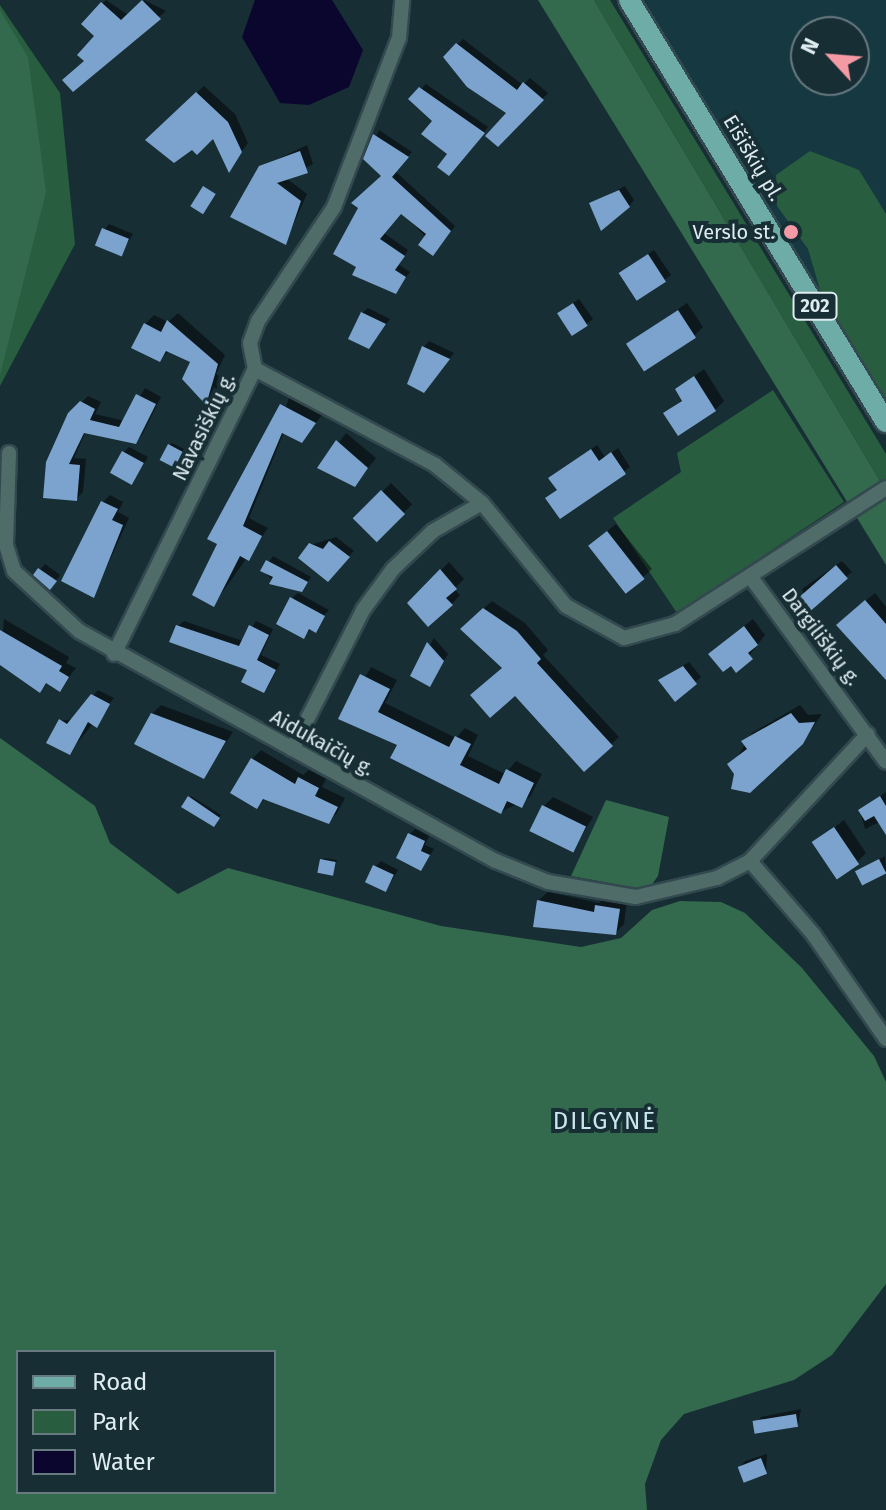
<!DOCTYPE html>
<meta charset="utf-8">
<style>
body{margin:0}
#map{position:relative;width:886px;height:1510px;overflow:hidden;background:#172e35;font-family:"Fira Sans",sans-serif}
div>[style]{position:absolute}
.built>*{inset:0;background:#163841}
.green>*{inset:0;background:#285d40}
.forest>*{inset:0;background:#33694c}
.water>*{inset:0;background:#0b062e}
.shadow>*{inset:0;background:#0007;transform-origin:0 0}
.building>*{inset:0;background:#7ba3cd;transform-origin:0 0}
.roads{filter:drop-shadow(2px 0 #33494f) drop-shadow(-2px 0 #33494f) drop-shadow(0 2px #33494f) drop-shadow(0 -2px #33494f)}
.minor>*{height:14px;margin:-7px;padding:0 7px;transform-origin:7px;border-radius:7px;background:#4f6c69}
.primary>*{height:20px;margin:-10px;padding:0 10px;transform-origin:10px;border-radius:10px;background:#6eaca7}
.dots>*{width:22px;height:22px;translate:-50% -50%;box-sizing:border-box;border:4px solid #172e35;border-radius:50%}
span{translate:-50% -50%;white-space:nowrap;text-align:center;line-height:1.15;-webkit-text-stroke:8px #172e35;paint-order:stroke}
.shield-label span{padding:2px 6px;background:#172e35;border:2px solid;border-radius:6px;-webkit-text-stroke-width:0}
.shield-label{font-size:18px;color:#dfedf1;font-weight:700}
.street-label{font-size:20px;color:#dfedf1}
.poi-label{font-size:20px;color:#dfedf1}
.right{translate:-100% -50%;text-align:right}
.quarter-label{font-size:24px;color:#cae6ef;letter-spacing:2px}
.legend{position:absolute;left:16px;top:1350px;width:260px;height:144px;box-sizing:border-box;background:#172e35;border:2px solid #677a80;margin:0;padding:10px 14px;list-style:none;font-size:24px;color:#dfedf1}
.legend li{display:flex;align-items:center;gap:16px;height:40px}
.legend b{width:40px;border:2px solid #677a80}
.north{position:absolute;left:790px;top:16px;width:80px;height:80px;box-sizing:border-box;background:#172e35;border:2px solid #677a80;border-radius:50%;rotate:296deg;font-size:22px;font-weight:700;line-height:32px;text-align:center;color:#dfedf1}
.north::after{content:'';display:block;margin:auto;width:28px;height:36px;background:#f49aa5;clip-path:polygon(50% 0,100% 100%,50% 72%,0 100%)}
</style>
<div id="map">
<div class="built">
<div style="clip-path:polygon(evenodd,644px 0,886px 0,886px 401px,823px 300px,644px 0,806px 32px,854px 32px,854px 80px,806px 80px,806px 32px)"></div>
</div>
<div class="green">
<div style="clip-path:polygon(594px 0,610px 0,886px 454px,886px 491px)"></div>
<div style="clip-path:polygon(0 5px,60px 93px,75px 244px,0 386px)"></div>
<div style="clip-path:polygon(810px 151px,859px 170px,886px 214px,886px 401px,823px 300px,808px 249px,777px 206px,776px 175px)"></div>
<div style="clip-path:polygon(773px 390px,844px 502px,677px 613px,613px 518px,681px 472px,677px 453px)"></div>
</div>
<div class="forest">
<div style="clip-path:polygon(538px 0,594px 0,886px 491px,886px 565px)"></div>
<div style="clip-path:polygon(0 10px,28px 57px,46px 192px,0 375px)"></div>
<div style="clip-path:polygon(evenodd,0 738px,95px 806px,110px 843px,178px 894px,228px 868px,441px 926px,581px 947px,621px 938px,652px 910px,680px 901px,721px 902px,745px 913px,802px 968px,874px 1056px,886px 1082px,886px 1284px,832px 1355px,794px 1380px,684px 1414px,661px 1440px,645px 1484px,647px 1510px,0 1510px,0 738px,274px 1352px,274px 1492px,18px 1492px,18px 1352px,274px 1352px)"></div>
<div style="clip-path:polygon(606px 800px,669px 817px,658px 876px,648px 890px,571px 876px)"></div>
</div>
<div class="water">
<div style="clip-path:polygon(255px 0,332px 0,363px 50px,349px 87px,309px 105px,280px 103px,242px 37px)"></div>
</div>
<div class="shadow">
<div style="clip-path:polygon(106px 0,128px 15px,144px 0,166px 11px,73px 89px,97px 36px,84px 24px)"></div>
<div style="clip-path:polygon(463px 39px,523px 85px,530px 78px,548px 93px,498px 145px,509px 112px,446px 57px)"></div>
<div style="clip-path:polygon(426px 84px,488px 127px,454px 169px,435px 120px,411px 99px)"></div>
<div style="clip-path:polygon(204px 86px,235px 114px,248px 143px,229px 169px,214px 136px,192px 147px,148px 139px)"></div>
<div style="clip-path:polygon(379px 130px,412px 152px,395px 171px,455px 226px,437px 249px,401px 211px,384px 233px,408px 250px,399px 265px,410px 272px,395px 292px,355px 274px,384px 176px,366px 158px)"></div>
<div style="clip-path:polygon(307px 145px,313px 164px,286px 178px,307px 194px,285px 243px,261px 167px)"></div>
<div style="clip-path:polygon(625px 186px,634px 200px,629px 206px,591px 204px)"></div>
<div style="clip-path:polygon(109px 224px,133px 234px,120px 255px,104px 230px)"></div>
<div style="clip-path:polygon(654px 250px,671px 275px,638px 299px,627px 268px)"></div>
<div style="clip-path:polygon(579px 299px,593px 319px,573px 334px,565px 308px)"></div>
<div style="clip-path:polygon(687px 303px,703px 327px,694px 336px,628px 344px)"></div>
<div style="clip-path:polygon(368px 308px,390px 319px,374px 341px,362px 313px)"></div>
<div style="clip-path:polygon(178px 313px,225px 355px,216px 374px,224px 379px,206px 402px,193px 362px,170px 350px,160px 360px,145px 324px,154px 315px,168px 322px)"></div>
<div style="clip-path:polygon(429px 341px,454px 353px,429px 385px,424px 347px)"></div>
<div style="clip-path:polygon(704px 369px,724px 401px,715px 410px,665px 413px,683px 399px,677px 389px)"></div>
<div style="clip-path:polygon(145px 388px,161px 397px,142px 435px,135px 442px,86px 431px,74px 458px,86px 459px,83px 492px,76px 499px,45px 496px,81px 403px,88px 396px,101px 402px,95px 414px,125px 421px)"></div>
<div style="clip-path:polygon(289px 398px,322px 415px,302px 441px,284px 432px,249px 518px,268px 528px,214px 604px)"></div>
<div style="clip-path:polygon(346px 433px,376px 458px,355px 485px,320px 467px)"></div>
<div style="clip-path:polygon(172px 443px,184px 449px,178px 463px,169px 446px)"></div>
<div style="clip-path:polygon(597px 445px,605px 457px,618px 448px,630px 467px,560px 517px,556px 473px)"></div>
<div style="clip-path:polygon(129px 447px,148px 457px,133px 482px,123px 453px)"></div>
<div style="left:391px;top:483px;width:30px;height:50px;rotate:45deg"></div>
<div style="clip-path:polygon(110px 495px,123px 502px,118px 512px,129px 518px,94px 595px,103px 502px)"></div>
<div style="clip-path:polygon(616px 524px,652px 569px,643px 577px,599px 538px)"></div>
<div style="clip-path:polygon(336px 537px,354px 551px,328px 579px,311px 545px)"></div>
<div style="clip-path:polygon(273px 556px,311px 577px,306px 585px,281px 588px,263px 571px)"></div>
<div style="clip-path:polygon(842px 561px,852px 572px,807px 607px,802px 589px)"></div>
<div style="clip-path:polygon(449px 562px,464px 579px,454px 589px,460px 595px,452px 604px,410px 603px)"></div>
<div style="clip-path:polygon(45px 564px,60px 575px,55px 582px,36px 575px)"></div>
<div style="clip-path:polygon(298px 593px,329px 610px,304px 636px,292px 598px)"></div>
<div style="clip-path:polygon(875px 593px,886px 607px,886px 671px,847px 616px)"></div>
<div style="clip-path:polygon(492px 601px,525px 623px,548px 650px,543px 655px,619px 737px,584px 769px,470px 621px)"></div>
<div style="clip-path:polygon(4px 619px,69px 657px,66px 663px,76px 668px,60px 689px,48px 682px,39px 691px,0 663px)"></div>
<div style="clip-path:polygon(753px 619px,765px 635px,745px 661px,731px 663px,720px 645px)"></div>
<div style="clip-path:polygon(184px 621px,243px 641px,256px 621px,273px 629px,261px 655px,280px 664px,269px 685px,264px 691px,249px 668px,178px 626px)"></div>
<div style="clip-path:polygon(434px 638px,448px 654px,430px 684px,413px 675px)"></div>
<div style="clip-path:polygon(689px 662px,701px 677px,676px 699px,660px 680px)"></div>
<div style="clip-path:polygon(371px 667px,397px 680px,385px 703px,456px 738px,465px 728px,478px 735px,468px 756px,505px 774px,516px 761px,542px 774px,530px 797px,501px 812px,400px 744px,341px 718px)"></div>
<div style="clip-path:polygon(98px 690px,114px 698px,69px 753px,60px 721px,73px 719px)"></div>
<div style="clip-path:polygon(161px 705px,233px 732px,203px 777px,152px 714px)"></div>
<div style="clip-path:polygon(800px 705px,808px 715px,822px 714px,802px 743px,738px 756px,752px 733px)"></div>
<div style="clip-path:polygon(261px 750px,303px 775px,309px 770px,326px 779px,322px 787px,345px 798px,337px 813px,329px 821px,266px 798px,257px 807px,252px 759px)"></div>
<div style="clip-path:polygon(886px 792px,886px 819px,865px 829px,860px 811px)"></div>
<div style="clip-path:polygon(191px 796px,221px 815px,216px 823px,189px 798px)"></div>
<div style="clip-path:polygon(553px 797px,593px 817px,573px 850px,544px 806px)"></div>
<div style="clip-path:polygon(844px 820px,866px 853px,857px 862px,814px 843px)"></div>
<div style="clip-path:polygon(415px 829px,429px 836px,425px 845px,434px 849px,421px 869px,410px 834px)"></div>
<div style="clip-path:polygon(885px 856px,886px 871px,865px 885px,864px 869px)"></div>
<div style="clip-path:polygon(324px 858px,337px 860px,333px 874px,322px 860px)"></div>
<div style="clip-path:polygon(381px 861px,398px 870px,386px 890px,375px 867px)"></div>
<div style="clip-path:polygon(548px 892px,599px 903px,605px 897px,627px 900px,624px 924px,615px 933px,539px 900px)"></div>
<div style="clip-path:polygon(801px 1409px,798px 1425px,756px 1423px,761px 1417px)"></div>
<div style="clip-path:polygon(767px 1454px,766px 1472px,740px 1467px,745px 1461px)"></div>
</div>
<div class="building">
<div style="clip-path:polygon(142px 0,161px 19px,73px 92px,62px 80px,84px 61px,77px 55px,94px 36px,81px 24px,101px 2px,121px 20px)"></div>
<div style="clip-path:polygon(456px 43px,517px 90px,523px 82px,544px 100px,498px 147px,485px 136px,506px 113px,467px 87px,443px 57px)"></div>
<div style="clip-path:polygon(419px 87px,485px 133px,449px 176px,437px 167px,447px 154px,421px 134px,432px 121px,408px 99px)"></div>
<div style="clip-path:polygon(196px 92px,228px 122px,242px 152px,229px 173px,213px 139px,197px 155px,192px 150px,174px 163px,145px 140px)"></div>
<div style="clip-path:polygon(373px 134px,409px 157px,392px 177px,451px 231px,433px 256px,418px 245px,426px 234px,401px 214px,380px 239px,405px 256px,395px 270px,406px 277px,396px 294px,352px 275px,356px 267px,333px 254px,358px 208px,351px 203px,381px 176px,363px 159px)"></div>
<div style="clip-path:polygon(300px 151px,308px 173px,277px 183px,301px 201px,286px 245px,230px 217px,259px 166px)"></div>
<div style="left:203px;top:186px;width:15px;height:24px;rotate:32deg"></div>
<div style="clip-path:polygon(619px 190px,630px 207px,601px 231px,589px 203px)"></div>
<div style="left:102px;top:228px;width:29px;height:19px;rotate:22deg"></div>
<div style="left:648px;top:254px;width:33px;height:35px;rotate:57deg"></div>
<div style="left:573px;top:303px;width:27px;height:19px;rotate:57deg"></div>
<div style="left:678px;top:310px;width:33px;height:62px;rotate:57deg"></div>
<div style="clip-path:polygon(361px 312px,386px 324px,369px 349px,348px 339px)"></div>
<div style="clip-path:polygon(167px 320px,218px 364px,206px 405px,182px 379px,190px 362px,166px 351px,160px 362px,131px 348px,144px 323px,161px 332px)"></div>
<div style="clip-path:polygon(422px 346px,450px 359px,424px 393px,407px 384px)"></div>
<div style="clip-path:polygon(694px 376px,716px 411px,678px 436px,663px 413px,682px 401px,675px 389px)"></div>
<div style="clip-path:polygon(136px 394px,156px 404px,136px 444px,84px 433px,69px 464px,80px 465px,77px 501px,43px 498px,46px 462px,68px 413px,80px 401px,95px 409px,90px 420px,119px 427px)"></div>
<div style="clip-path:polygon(280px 404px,316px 423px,302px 443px,282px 433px,243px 526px,262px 536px,249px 561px,240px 556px,214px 607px,192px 595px,217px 544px,207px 539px)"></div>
<div style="clip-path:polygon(336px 440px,368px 468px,355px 487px,317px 468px)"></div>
<div style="left:168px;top:444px;width:17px;height:18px;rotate:28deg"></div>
<div style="clip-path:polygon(591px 449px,599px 461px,611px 452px,626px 474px,560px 519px,545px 498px,557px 490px,548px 478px)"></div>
<div style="left:122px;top:451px;width:25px;height:25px;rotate:29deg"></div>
<div style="left:381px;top:490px;width:34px;height:40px;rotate:45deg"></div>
<div style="clip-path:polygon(101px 501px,118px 509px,112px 520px,123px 525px,94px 598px,61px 581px)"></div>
<div style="left:607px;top:531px;width:61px;height:24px;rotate:52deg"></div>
<div style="clip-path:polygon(329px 541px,350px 557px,328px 582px,298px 558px,309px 543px,323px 549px)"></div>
<div style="clip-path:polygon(266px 560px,308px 582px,302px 592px,269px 584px,273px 577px,260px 571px)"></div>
<div style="left:836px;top:565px;width:18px;height:51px;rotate:49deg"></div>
<div style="clip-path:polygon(38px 568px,57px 581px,50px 590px,33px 575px)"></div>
<div style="clip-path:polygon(440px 569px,457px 589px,446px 598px,453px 605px,428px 627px,407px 603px)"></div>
<div style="clip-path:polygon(290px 597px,325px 616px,316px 633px,309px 629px,304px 639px,276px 624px)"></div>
<div style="clip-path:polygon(865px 600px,886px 624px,886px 680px,836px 625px)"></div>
<div style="clip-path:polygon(483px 608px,517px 631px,541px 659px,537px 663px,613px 746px,584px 772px,515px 696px,490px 718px,470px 695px,502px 668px,460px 629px)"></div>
<div style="clip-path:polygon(176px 625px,239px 646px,249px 625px,269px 635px,257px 660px,276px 670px,264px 693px,241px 682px,247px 670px,169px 642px)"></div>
<div style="clip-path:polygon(744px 626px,758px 645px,748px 653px,753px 659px,736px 673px,731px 666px,723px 672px,708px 654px)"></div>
<div style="clip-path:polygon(0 630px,62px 666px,59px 671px,69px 677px,60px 692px,46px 683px,40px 693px,0 665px)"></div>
<div style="clip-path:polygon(427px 642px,444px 661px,430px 687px,410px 676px)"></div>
<div style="clip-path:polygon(683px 666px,697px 684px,675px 702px,658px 680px)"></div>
<div style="clip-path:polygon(360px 674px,390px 689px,378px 712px,449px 747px,455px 736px,471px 744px,460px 765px,499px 784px,506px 769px,534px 783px,522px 808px,507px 801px,501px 814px,390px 758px,397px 745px,338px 719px)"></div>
<div style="clip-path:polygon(91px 694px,110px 704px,97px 728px,88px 722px,70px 755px,46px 743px,59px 719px,67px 724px)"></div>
<div style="clip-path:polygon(151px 713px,226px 741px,204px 779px,134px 744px)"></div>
<div style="clip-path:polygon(791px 713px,799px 723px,815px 722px,803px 744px,750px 793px,731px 789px,734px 774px,727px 764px,747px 749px,741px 741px)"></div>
<div style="clip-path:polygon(251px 758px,295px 784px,298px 777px,319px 788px,315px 796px,338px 807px,329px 824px,263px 799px,257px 809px,230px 793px)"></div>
<div style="clip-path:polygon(188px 796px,220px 818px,214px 827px,181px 807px)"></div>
<div style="clip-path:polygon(880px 796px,886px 806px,886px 835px,874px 816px,865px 821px,858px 810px)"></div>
<div style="left:542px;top:805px;width:49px;height:29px;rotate:26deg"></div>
<div style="left:834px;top:827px;width:45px;height:27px;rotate:56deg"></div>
<div style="clip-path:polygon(408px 833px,425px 841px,421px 851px,430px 855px,421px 871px,396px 858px)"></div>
<div style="left:320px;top:859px;width:16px;height:14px;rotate:11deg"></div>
<div style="left:879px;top:859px;width:16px;height:27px;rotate:63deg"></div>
<div style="left:373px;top:865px;width:23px;height:19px;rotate:25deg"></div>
<div style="clip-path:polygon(537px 900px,594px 912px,595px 905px,620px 909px,616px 935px,533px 927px)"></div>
<div style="left:796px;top:1414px;width:13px;height:44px;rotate:81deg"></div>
<div style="left:761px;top:1458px;width:17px;height:25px;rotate:69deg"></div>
</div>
<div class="roads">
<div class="minor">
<div style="left:255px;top:369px;width:26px;rotate:-101deg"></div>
<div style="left:250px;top:343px;width:23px;rotate:-70deg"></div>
<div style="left:258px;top:321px;width:137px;rotate:-56.3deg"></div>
<div style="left:334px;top:207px;width:181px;rotate:-69deg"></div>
<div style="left:399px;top:38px;width:38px;rotate:-85deg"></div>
<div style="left:9px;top:453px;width:92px;rotate:91.9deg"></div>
<div style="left:6px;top:545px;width:27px;rotate:73deg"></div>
<div style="left:14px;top:571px;width:88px;rotate:42.7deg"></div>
<div style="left:79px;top:631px;width:476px;rotate:28.9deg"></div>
<div style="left:496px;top:861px;width:56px;rotate:22deg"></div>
<div style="left:548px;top:882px;width:89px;rotate:9.7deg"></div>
<div style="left:636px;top:897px;width:83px;rotate:-13.2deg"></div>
<div style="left:717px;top:878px;width:37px;rotate:-27deg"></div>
<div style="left:750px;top:861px;width:173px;rotate:-47.1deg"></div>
<div style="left:750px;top:576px;width:230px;rotate:53.8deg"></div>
<div style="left:114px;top:654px;width:318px;rotate:-63.7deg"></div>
<div style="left:255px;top:369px;width:203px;rotate:28deg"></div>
<div style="left:434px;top:464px;width:62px;rotate:39.1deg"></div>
<div style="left:482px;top:503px;width:133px;rotate:50.8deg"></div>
<div style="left:566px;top:606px;width:66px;rotate:28.9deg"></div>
<div style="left:624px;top:638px;width:53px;rotate:-15.4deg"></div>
<div style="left:675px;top:624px;width:251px;rotate:-32.8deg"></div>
<div style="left:292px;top:749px;width:156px;rotate:-62.9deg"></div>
<div style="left:363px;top:610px;width:51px;rotate:-53.8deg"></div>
<div style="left:393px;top:569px;width:55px;rotate:-43.5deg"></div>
<div style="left:433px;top:531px;width:56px;rotate:-29.7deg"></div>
<div style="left:750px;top:861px;width:96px;rotate:49.2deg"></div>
<div style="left:813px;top:934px;width:128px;rotate:55.2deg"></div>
</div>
<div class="primary">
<div style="left:629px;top:0;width:494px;rotate:58.7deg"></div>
</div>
</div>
<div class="dots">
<div style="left:791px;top:232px;background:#f49aa5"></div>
</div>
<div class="shield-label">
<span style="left:815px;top:306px">202</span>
</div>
<div class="street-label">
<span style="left:753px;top:158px;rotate:59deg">Eišiškių pl.</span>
<span style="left:204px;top:427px;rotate:-64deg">Navasiškių g.</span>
<span style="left:821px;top:637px;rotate:53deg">Dargiliškių g.</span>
<span style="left:322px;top:743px;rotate:29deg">Aidukaičių g.</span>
</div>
<div class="poi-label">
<span class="right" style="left:775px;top:232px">Verslo st.</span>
</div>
<div class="quarter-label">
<span style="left:605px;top:1122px">DILGYNĖ</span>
</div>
<ul class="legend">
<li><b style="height:10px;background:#6eaca7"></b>Road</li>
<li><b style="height:22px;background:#285d40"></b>Park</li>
<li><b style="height:22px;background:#0b062e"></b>Water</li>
</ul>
<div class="north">N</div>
</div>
